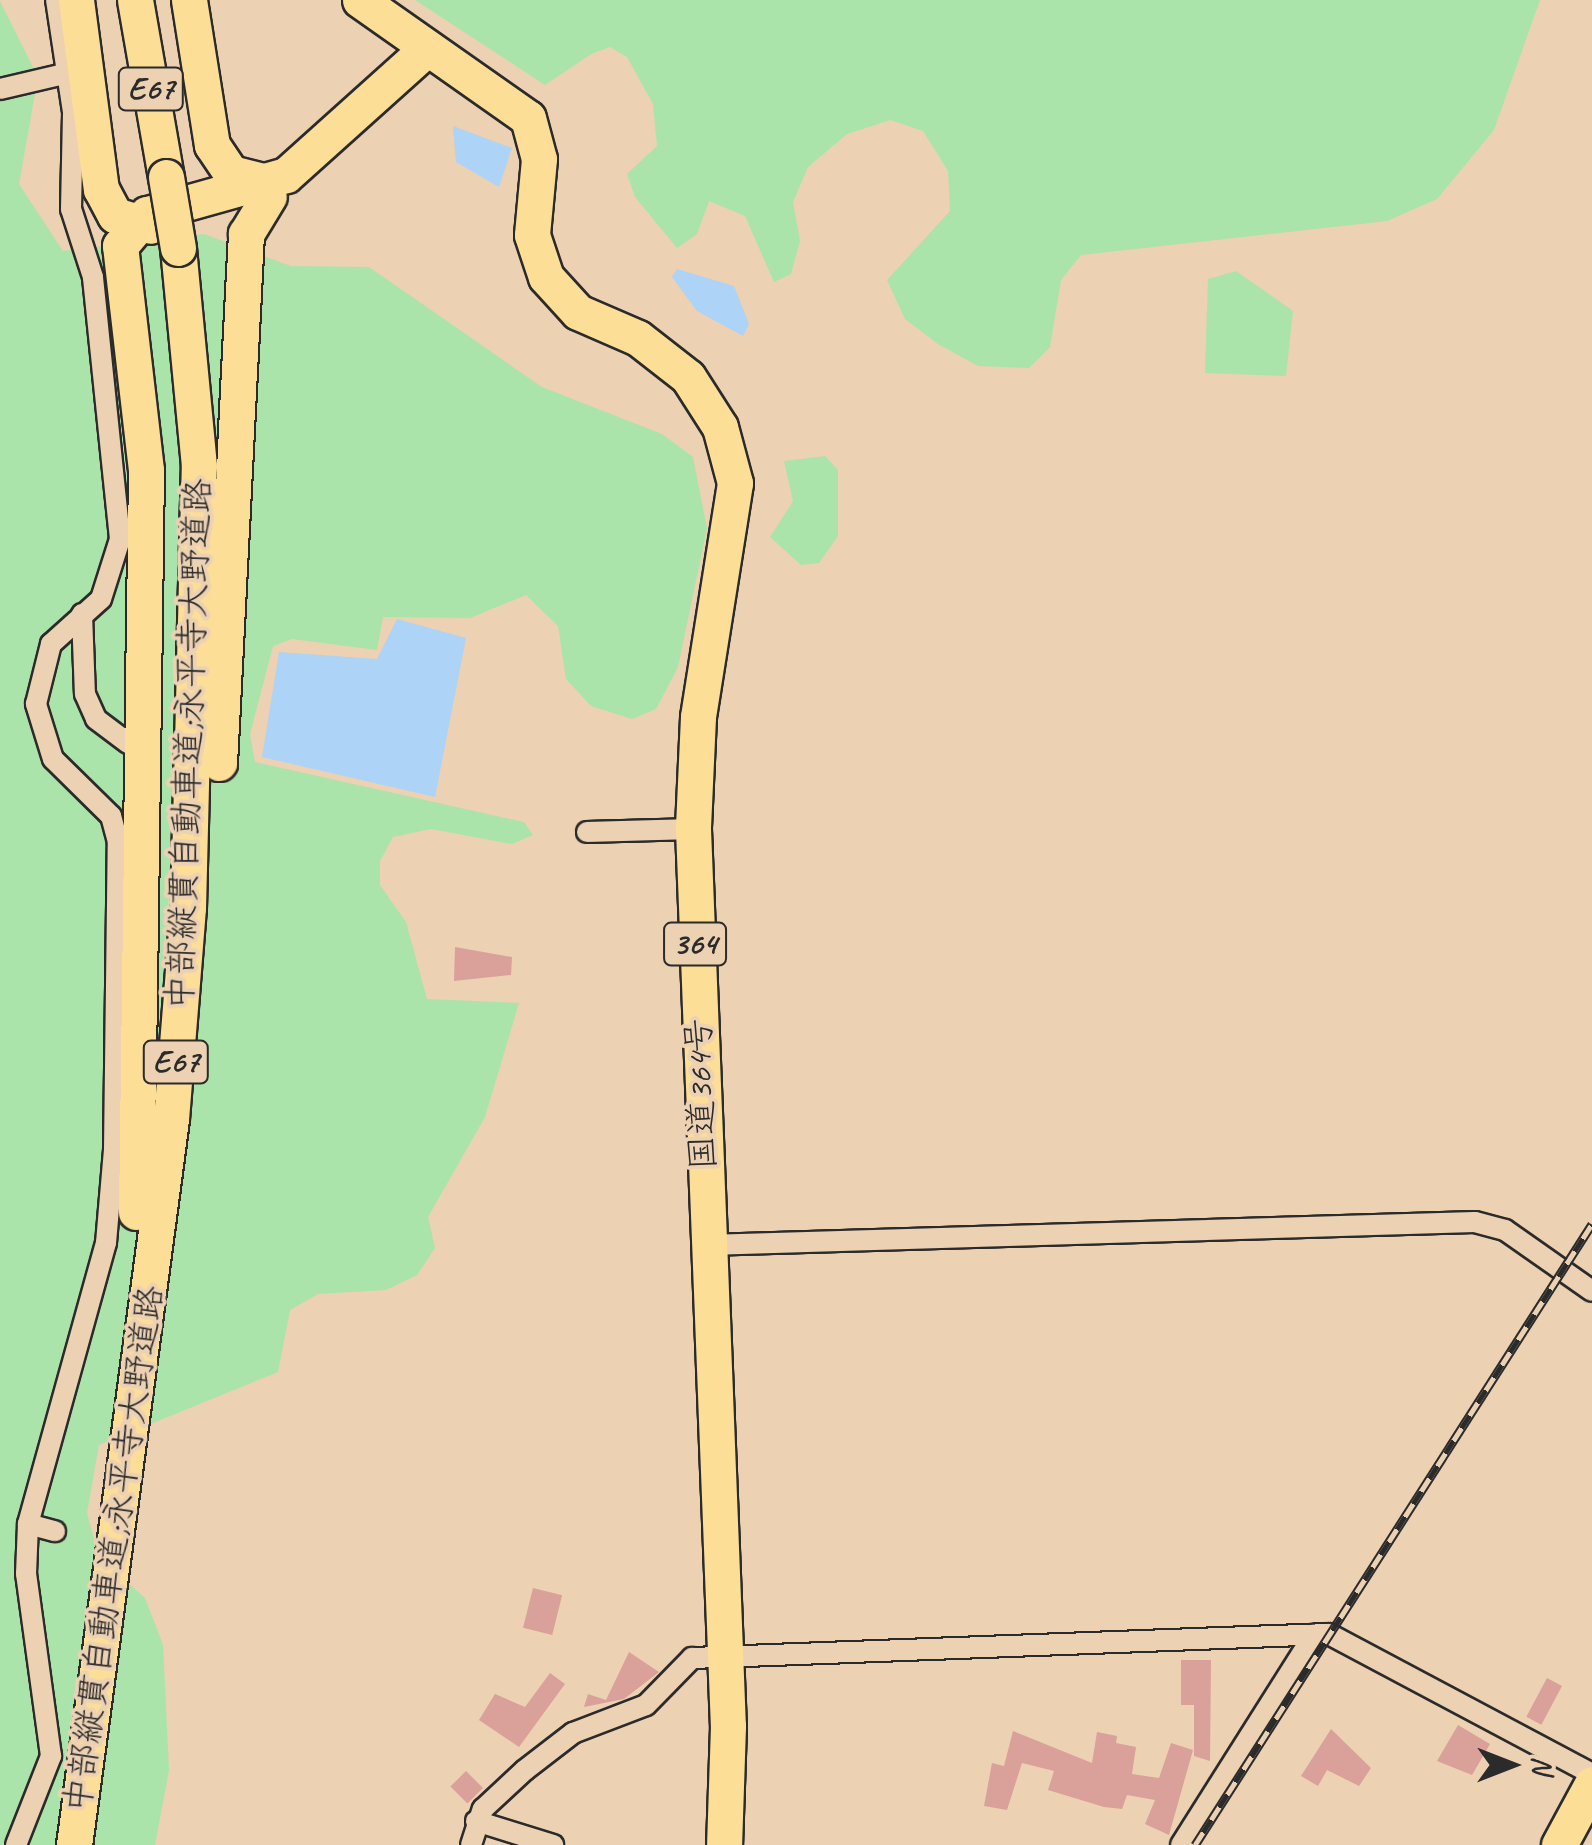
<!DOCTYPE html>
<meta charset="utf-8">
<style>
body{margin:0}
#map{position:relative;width:1592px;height:1845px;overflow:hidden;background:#ecd1b3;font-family:Caveat,"Klee One",sans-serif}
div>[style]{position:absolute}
.green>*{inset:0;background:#aae4aa}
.water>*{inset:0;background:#add3f6}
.building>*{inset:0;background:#daa09a;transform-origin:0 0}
.roads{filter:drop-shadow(2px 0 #2b2b2b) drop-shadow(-2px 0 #2b2b2b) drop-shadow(0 2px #2b2b2b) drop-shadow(0 -2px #2b2b2b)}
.street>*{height:20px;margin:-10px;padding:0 10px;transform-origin:10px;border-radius:10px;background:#ecd1b3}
.highway>*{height:35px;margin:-17.5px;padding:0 17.5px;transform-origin:17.5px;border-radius:17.5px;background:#fdde96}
.rail>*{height:9px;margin-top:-4.5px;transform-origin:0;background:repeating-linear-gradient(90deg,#ecd1b3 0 15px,#2b2b2b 0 30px);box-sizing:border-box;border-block:2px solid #2b2b2b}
.bridges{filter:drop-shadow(2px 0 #2b2b2b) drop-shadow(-2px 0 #2b2b2b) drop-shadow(0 2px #2b2b2b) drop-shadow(0 -2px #2b2b2b)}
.highway-bridge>*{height:35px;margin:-17.5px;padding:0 17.5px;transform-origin:17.5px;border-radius:17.5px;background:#fdde96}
span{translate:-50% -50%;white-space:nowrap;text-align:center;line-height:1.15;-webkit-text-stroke:8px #ecd1b3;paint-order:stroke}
.shield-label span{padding:2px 8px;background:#ecd1b3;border:2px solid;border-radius:8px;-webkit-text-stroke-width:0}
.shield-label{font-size:32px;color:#2b2b2b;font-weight:700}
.street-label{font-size:35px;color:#2b2b2b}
.north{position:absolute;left:1462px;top:1715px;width:100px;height:100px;-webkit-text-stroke:8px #ecd1b3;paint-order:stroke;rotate:90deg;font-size:28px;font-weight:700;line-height:40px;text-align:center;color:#2b2b2b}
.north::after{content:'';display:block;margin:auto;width:35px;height:45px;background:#2b2b2b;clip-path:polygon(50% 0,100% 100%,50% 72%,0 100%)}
</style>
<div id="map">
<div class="green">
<div style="clip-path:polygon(415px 0,1540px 0,1494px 130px,1437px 199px,1387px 221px,1081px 255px,1061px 280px,1050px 347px,1029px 368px,978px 366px,938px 344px,905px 319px,887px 280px,950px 211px,948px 171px,923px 131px,890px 120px,847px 134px,808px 167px,793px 202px,800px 241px,791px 274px,774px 282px,745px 216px,709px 201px,697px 234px,677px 248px,635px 197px,627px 174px,657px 146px,653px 104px,627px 57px,610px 47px,591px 54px,545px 85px)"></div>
<div style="clip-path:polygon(0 1px,38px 77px,19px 184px,63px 251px,204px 234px,291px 266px,369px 267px,542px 387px,662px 434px,693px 457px,707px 528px,678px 667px,656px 709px,632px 719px,591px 706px,566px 679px,558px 626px,526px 595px,470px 618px,383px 617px,377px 650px,292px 639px,273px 646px,250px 734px,255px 762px,524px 822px,533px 835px,512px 844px,431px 829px,393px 837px,380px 861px,380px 885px,406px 922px,427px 999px,519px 1003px,485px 1117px,428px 1217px,435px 1248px,417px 1275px,386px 1290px,318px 1294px,290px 1310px,278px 1372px,99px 1445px,87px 1513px,99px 1557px,145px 1598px,163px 1645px,169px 1770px,155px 1845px,0 1845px)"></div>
<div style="clip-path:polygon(1236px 271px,1293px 311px,1286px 376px,1205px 373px,1208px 279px)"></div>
<div style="clip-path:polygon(825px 456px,838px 470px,838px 536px,819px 563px,801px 565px,770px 537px,793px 501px,784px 461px)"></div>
</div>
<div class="water">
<div style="clip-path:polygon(453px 126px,512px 148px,499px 187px,456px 162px)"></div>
<div style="clip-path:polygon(677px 269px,734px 286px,749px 324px,743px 336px,697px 311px,672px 277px)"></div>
<div style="clip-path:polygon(397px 619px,466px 638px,435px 797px,262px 757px,279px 652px,377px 659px)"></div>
</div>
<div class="building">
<div style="clip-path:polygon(455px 947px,512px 957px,511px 975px,454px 981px)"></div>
<div style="left:533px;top:1588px;width:30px;height:41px;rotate:14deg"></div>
<div style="clip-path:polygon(629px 1652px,659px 1672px,624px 1699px,584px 1707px,588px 1694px,606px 1700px)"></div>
<div style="clip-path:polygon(1181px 1660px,1211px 1660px,1210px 1761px,1194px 1756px,1194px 1705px,1181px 1705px)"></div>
<div style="clip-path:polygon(550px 1673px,565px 1684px,519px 1747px,479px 1720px,495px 1694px,525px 1707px)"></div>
<div style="left:1547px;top:1678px;width:17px;height:44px;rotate:28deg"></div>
<div style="clip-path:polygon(1458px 1725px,1490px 1744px,1472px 1775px,1437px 1761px)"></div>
<div style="clip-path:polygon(1331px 1729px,1371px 1768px,1359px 1786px,1327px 1770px,1318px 1786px,1301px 1776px)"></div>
<div style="clip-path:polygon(1013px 1731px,1092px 1763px,1097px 1732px,1117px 1736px,1116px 1743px,1136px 1747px,1132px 1774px,1159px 1778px,1171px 1743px,1193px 1750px,1169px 1835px,1145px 1824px,1155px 1800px,1127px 1795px,1122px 1809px,1104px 1807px,1048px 1790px,1054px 1771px,1022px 1763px,1007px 1810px,984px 1806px,992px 1763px,1004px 1766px)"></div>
<div style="left:466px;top:1771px;width:24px;height:22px;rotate:45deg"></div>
</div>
<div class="roads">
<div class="street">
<div style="left:0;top:89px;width:70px;rotate:-13.2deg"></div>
<div style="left:82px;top:614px;width:80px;rotate:87.9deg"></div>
<div style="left:85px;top:694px;width:27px;rotate:66deg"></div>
<div style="left:96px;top:719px;width:40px;rotate:37deg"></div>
<div style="left:587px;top:832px;width:106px;rotate:-1.6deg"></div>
<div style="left:707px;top:1245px;width:768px;rotate:-1.72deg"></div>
<div style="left:1475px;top:1222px;width:31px;rotate:15deg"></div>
<div style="left:1505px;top:1230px;width:106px;rotate:35deg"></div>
<div style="left:28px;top:1524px;width:28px;rotate:15deg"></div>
<div style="left:476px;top:1821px;width:81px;rotate:17.3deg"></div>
<div style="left:16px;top:1845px;width:96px;rotate:-68.5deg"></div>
<div style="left:51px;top:1756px;width:184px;rotate:-97.8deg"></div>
<div style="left:26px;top:1574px;width:50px;rotate:-87.7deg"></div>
<div style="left:28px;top:1524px;width:292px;rotate:-74.5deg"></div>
<div style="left:106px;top:1243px;width:94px;rotate:-85.1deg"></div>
<div style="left:114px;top:1149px;width:307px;rotate:-89.3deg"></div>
<div style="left:118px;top:842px;width:27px;rotate:-105deg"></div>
<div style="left:111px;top:816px;width:81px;rotate:-135.5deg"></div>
<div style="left:53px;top:759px;width:58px;rotate:-107.2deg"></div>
<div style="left:36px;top:704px;width:62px;rotate:-76deg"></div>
<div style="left:51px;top:644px;width:67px;rotate:-42deg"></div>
<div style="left:101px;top:599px;width:63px;rotate:-72.4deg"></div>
<div style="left:120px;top:539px;width:263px;rotate:-95.9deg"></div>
<div style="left:93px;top:277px;width:71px;rotate:-107.9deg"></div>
<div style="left:71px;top:209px;width:97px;rotate:-88.8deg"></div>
<div style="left:73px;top:112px;width:113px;rotate:-98.6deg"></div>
<div style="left:471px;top:1845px;width:38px;rotate:-72deg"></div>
<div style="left:483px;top:1809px;width:57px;rotate:-42.9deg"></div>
<div style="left:525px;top:1770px;width:61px;rotate:-37.6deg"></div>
<div style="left:573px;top:1733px;width:78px;rotate:-21deg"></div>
<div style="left:646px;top:1705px;width:66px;rotate:-45.6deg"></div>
<div style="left:692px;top:1658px;width:637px;rotate:-2.16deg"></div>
<div style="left:1329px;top:1634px;width:298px;rotate:28deg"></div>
<div style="left:1181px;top:1845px;width:249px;rotate:-57.7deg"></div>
</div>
<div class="highway">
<div style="left:76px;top:0;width:191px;rotate:82.5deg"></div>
<div style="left:101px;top:189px;width:30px;rotate:62deg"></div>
<div style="left:115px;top:215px;width:37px;rotate:17deg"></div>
<div style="left:135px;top:0;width:180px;rotate:80.1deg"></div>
<div style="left:189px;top:0;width:147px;rotate:81deg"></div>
<div style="left:212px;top:145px;width:34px;rotate:56deg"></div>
<div style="left:231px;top:173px;width:38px;rotate:14deg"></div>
<div style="left:360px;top:0;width:205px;rotate:35.1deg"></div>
<div style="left:528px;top:118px;width:42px;rotate:75deg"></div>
<div style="left:539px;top:159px;width:76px;rotate:95.3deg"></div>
<div style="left:532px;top:235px;width:44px;rotate:71.6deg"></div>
<div style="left:546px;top:277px;width:47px;rotate:47.6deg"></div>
<div style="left:578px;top:312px;width:65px;rotate:23.4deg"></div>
<div style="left:638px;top:338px;width:63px;rotate:38deg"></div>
<div style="left:688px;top:377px;width:59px;rotate:57.4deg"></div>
<div style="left:720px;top:427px;width:58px;rotate:75deg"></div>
<div style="left:735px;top:483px;width:237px;rotate:99deg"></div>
<div style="left:698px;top:717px;width:112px;rotate:92.6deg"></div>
<div style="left:693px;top:829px;width:898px;rotate:87.77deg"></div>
<div style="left:728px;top:1726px;width:119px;rotate:91.9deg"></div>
<div style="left:219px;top:763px;width:530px;rotate:-87.08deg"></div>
<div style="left:246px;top:234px;width:44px;rotate:-58.8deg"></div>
<div style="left:136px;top:1212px;width:742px;rotate:-89.23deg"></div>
<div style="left:146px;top:470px;width:226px;rotate:-96.6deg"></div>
<div style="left:120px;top:246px;width:42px;rotate:-49.8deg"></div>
<div style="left:147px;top:214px;width:144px;rotate:-15.7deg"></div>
<div style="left:286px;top:175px;width:186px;rotate:-41.9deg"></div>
<div style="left:74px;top:1845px;width:732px;rotate:-82.39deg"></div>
<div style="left:171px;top:1119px;width:212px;rotate:-85.4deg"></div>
<div style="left:188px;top:908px;width:442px;rotate:-88.6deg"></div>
<div style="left:199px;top:466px;width:219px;rotate:-95.5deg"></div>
<div style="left:1559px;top:1845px;width:69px;rotate:-61.6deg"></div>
</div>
</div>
<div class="rail">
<div style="left:1195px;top:1845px;width:737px;rotate:-57.41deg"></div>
</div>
<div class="bridges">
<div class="highway-bridge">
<div style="left:166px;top:177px;width:72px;rotate:80.4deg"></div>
</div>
</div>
<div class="shield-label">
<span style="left:151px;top:89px">E67</span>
<span style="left:695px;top:944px">364</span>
<span style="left:176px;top:1062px">E67</span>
</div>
<div class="street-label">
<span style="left:189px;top:744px;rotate:-88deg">中部縦貫自動車道;永平寺大野道路</span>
<span style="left:701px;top:1094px;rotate:-92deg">国道364号</span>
<span style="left:114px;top:1549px;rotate:-82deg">中部縦貫自動車道;永平寺大野道路</span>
</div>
<div class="north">N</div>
</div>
